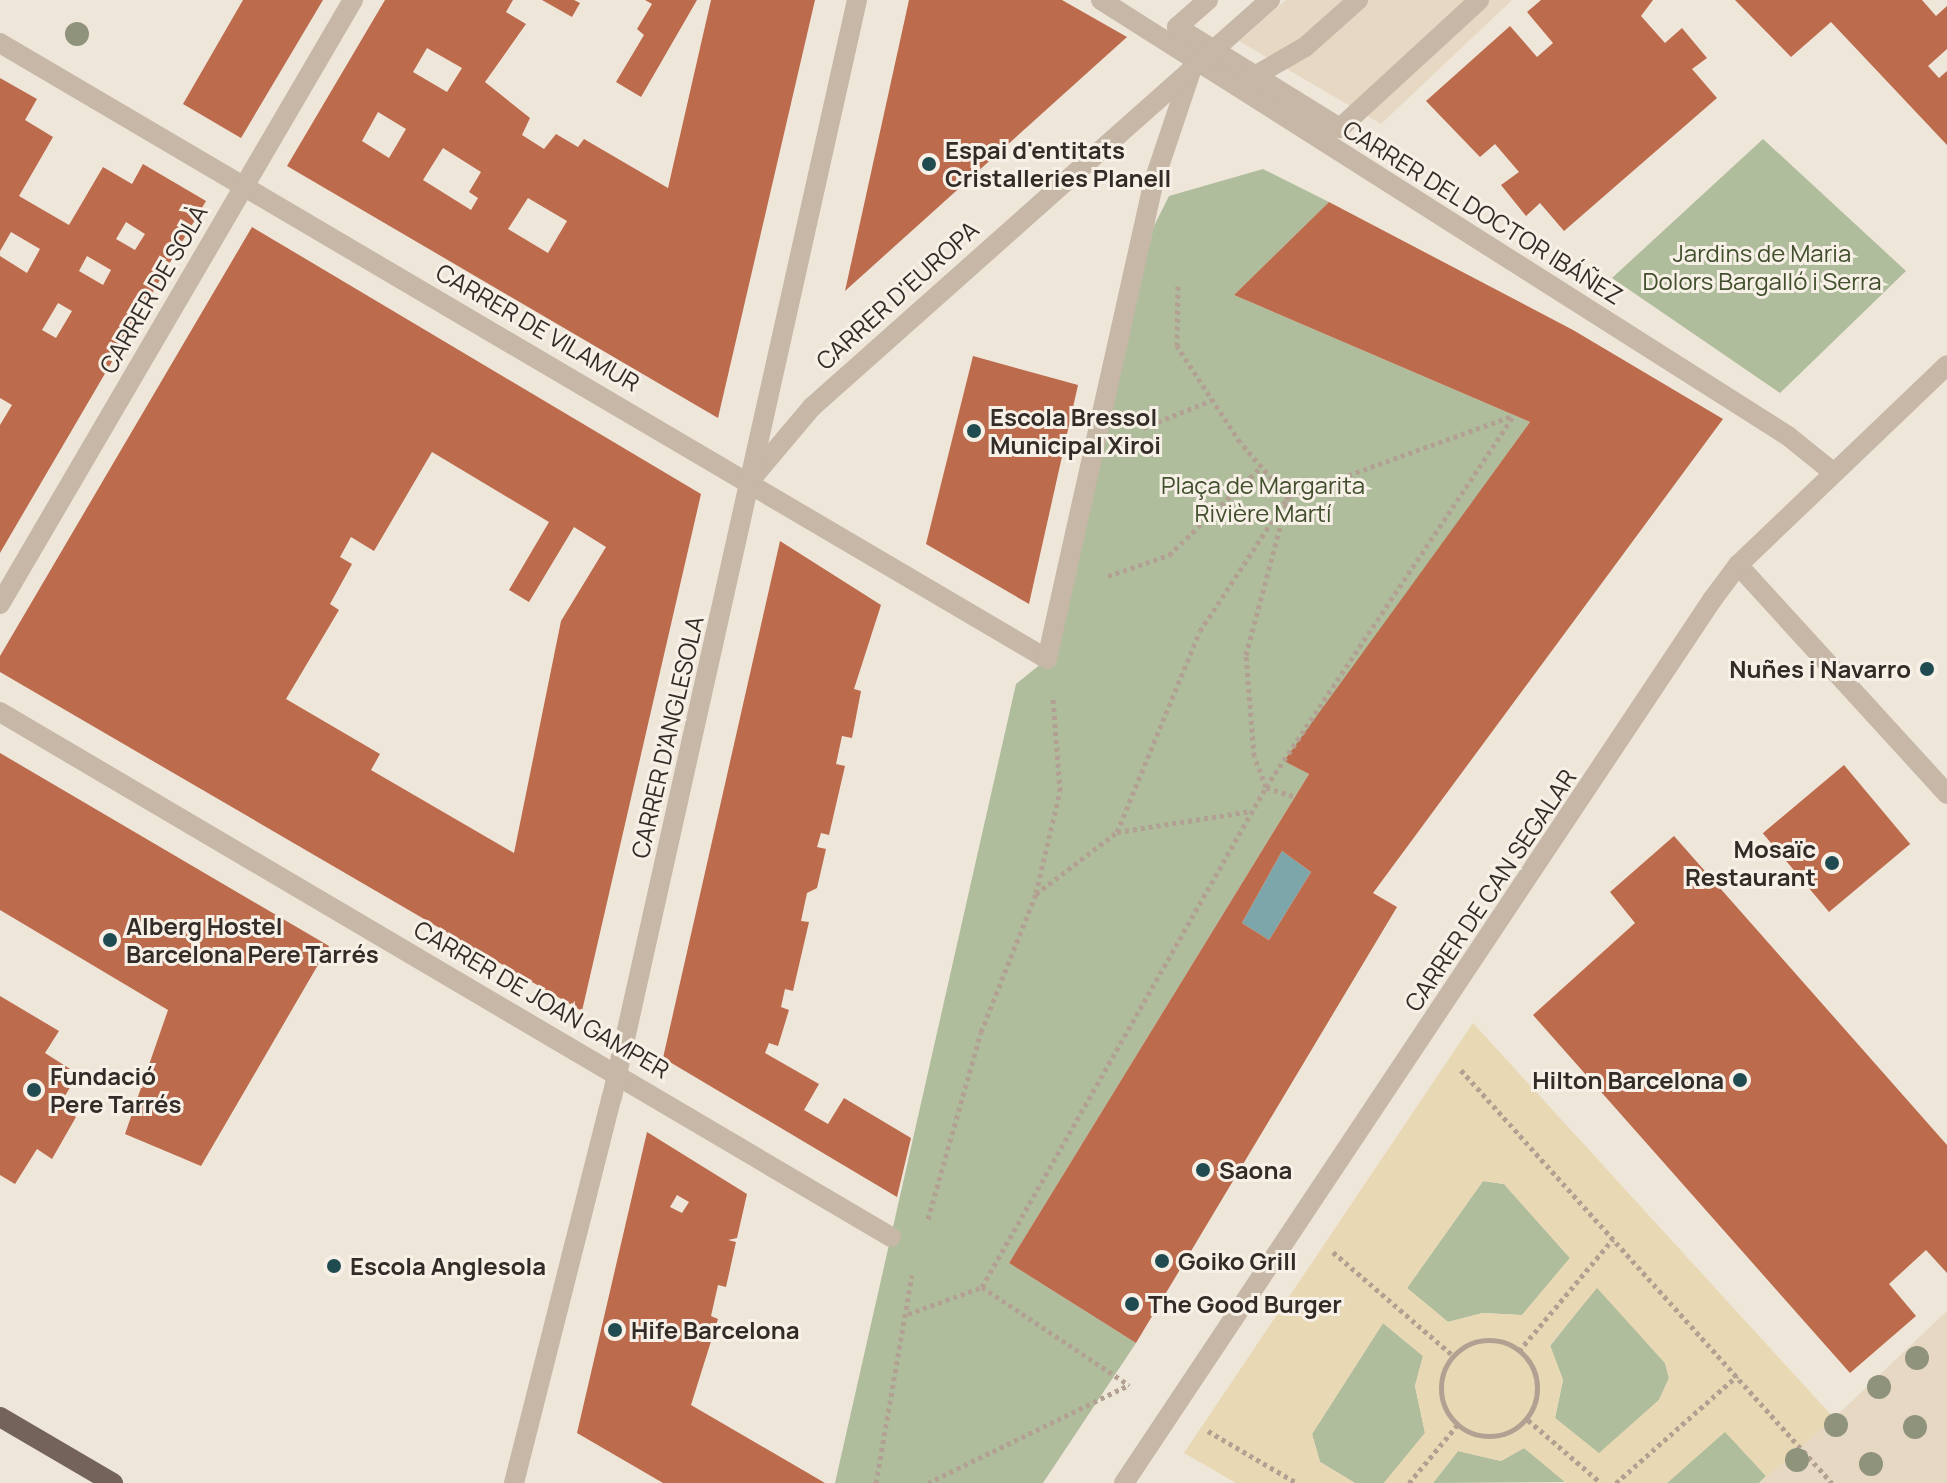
<!DOCTYPE html>
<meta charset="utf-8">
<style>
body{margin:0}
#map{position:relative;width:1947px;height:1483px;overflow:hidden;background:#efe6da;font-family:Manrope,sans-serif}
div>[style]{position:absolute}
.green>*{inset:0;background:#b0bd9c}
.sand>*{inset:0;background:#e8d8b3}
.plaza>*{inset:0;background:#e6d8c2}
.water>*{inset:0;background:#7ca6aa}
.building>*{inset:0;background:#bc6b4c;transform-origin:0 0}
.path>*{height:5px;margin-top:-2.5px;transform-origin:0;background:repeating-linear-gradient(90deg,#b2a192 0 4px,transparent 0 8px)}
.path>.ring{margin:-2.5px;padding:0;box-sizing:content-box;background:none;border:5px solid #b2a192;border-radius:50%}
.minor>*{height:20px;margin:-10px;padding:0 10px;transform-origin:10px;border-radius:10px;background:#c6b7a7}
.major>*{height:20px;margin:-10px;padding:0 10px;transform-origin:10px;border-radius:10px;background:#746359}
.trees>*{width:24px;height:24px;margin:-12px;border-radius:50%;background:#8f937b}
.dots>*{width:22px;height:22px;translate:-50% -50%;box-sizing:border-box;border:4px solid #f7f0e6;border-radius:50%}
span{translate:-50% -50%;white-space:nowrap;text-align:center;line-height:1.15;-webkit-text-stroke:6px #f7f0e6;paint-order:stroke}
.poi-label{font-size:24px;color:#332b27;font-weight:700}
.left{translate:0 -50%;text-align:left}
.right{translate:-100% -50%;text-align:right}
.street-label{font-size:24px;color:#332b27}
.park-label{font-size:24px;color:#414f2d}
</style>
<div id="map">
<div class="green">
<div style="clip-path:polygon(1763px 139px,1906px 271px,1780px 393px,1612px 278px)"></div>
<div style="clip-path:polygon(1263px 169px,1329px 202px,1234px 295px,1530px 422px,1285px 761px,1309px 774px,1009px 1263px,1136px 1343px,1043px 1483px,835px 1483px,1016px 684px,1047px 659px,1154px 226px,1169px 196px)"></div>
<div style="clip-path:polygon(1483px 1181px,1504px 1184px,1570px 1258px,1522px 1315px,1483px 1313px,1448px 1322px,1407px 1288px)"></div>
<div style="clip-path:polygon(1597px 1287px,1665px 1363px,1669px 1378px,1659px 1400px,1599px 1454px,1555px 1418px,1563px 1380px,1550px 1346px)"></div>
<div style="clip-path:polygon(1383px 1323px,1423px 1356px,1415px 1386px,1425px 1433px,1384px 1483px,1355px 1483px,1320px 1462px,1312px 1434px)"></div>
<div style="clip-path:polygon(1725px 1431px,1766px 1476px,1759px 1483px,1667px 1483px)"></div>
<div style="clip-path:polygon(1524px 1448px,1567px 1482px,1433px 1483px,1458px 1451px,1501px 1461px)"></div>
</div>
<div class="sand">
<div style="clip-path:polygon(evenodd,1473px 1023px,1834px 1418px,1760px 1483px,1766px 1476px,1725px 1432px,1667px 1483px,1566px 1483px,1524px 1448px,1501px 1461px,1458px 1451px,1433px 1483px,1384px 1483px,1425px 1433px,1415px 1386px,1423px 1356px,1383px 1323px,1312px 1434px,1320px 1462px,1355px 1483px,1236px 1483px,1184px 1453px,1473px 1023px,1483px 1181px,1504px 1184px,1570px 1258px,1522px 1315px,1483px 1313px,1448px 1322px,1407px 1288px,1483px 1181px,1473px 1023px,1597px 1288px,1665px 1363px,1669px 1378px,1659px 1400px,1599px 1453px,1555px 1418px,1563px 1380px,1550px 1345px,1597px 1288px)"></div>
</div>
<div class="plaza">
<div style="clip-path:polygon(1286px 0,1512px 0,1381px 124px,1239px 41px)"></div>
<div style="clip-path:polygon(1947px 1311px,1947px 1483px,1760px 1483px,1834px 1418px)"></div>
</div>
<div class="water">
<div style="clip-path:polygon(1282px 851px,1311px 872px,1269px 940px,1242px 923px)"></div>
</div>
<div class="building">
<div style="clip-path:polygon(243px 0,323px 0,241px 138px,183px 104px)"></div>
<div style="clip-path:polygon(evenodd,385px 0,513px 0,506px 12px,526px 24px,485px 82px,530px 118px,522px 135px,544px 149px,556px 134px,578px 147px,584px 139px,668px 188px,711px 0,815px 0,718px 418px,287px 166px,385px 0,427px 48px,462px 68px,447px 92px,413px 72px,427px 48px,385px 0,378px 112px,406px 129px,389px 158px,362px 141px,378px 112px,385px 0,443px 148px,481px 172px,469px 192px,478px 198px,471px 210px,423px 180px,443px 148px,385px 0,528px 198px,567px 221px,548px 253px,508px 229px,528px 198px)"></div>
<div style="clip-path:polygon(542px 0,574px 0,580px 3px,572px 17px)"></div>
<div style="clip-path:polygon(645px 0,697px 0,641px 97px,616px 82px,644px 35px,637px 29px,652px 4px)"></div>
<div style="clip-path:polygon(909px 0,1062px 0,1127px 37px,845px 291px)"></div>
<div style="clip-path:polygon(1541px 0,1653px 0,1641px 16px,1665px 43px,1682px 28px,1707px 58px,1692px 69px,1717px 98px,1564px 231px,1540px 203px,1526px 216px,1501px 185px,1519px 172px,1495px 144px,1480px 157px,1426px 101px,1510px 26px,1537px 57px,1553px 43px,1527px 12px)"></div>
<div style="clip-path:polygon(1735px 0,1922px 0,1936px 16px,1947px 6px,1947px 49px,1928px 66px,1939px 78px,1947px 71px,1947px 145px,1831px 22px,1791px 57px)"></div>
<div style="clip-path:polygon(evenodd,0 78px,37px 99px,25px 120px,53px 137px,19px 196px,69px 225px,103px 167px,132px 184px,143px 164px,206px 201px,0 553px,0 425px,12px 405px,0 398px,0 256px,27px 273px,40px 249px,11px 232px,0 251px,0 78px,126px 222px,145px 234px,135px 250px,116px 239px,126px 222px,0 78px,87px 256px,111px 270px,103px 285px,79px 271px,87px 256px,0 78px,58px 303px,72px 311px,56px 338px,42px 330px,58px 303px)"></div>
<div style="clip-path:polygon(evenodd,1329px 202px,1573px 330px,1723px 419px,1373px 893px,1397px 907px,1136px 1343px,1009px 1263px,1309px 774px,1284px 761px,1530px 422px,1234px 295px,1329px 202px,1282px 851px,1311px 872px,1269px 940px,1242px 923px,1282px 851px)"></div>
<div style="clip-path:polygon(evenodd,252px 227px,701px 494px,582px 1011px,0 672px,0 656px,252px 227px,432px 452px,549px 522px,509px 590px,529px 602px,574px 527px,606px 547px,561px 621px,514px 853px,371px 770px,380px 754px,286px 699px,339px 610px,330px 604px,352px 564px,340px 557px,351px 537px,374px 551px,432px 452px)"></div>
<div style="clip-path:polygon(973px 356px,1078px 385px,1029px 604px,926px 544px)"></div>
<div style="clip-path:polygon(780px 541px,881px 605px,854px 689px,861px 691px,852px 738px,842px 736px,836px 764px,845px 766px,829px 835px,821px 833px,817px 847px,826px 849px,817px 888px,807px 893px,801px 921px,809px 922px,793px 991px,785px 989px,781px 1007px,789px 1010px,778px 1046px,769px 1043px,765px 1053px,819px 1084px,804px 1110px,828px 1124px,844px 1098px,911px 1138px,897px 1197px,663px 1058px)"></div>
<div style="clip-path:polygon(0 753px,329px 946px,201px 1166px,125px 1134px,168px 1010px,0 910px)"></div>
<div style="left:1844px;top:765px;width:103px;height:106px;rotate:50deg"></div>
<div style="clip-path:polygon(1674px 836px,1947px 1145px,1947px 1273px,1926px 1250px,1889px 1284px,1916px 1316px,1850px 1373px,1533px 1015px,1635px 923px,1610px 892px)"></div>
<div style="clip-path:polygon(0 996px,59px 1031px,45px 1053px,78px 1074px,59px 1106px,76px 1117px,52px 1159px,37px 1149px,15px 1184px,0 1175px)"></div>
<div style="clip-path:polygon(evenodd,647px 1132px,747px 1194px,737px 1238px,728px 1240px,736px 1242px,726px 1287px,718px 1285px,711px 1316px,718px 1319px,691px 1405px,825px 1483px,663px 1483px,577px 1433px,647px 1132px,677px 1195px,689px 1202px,682px 1213px,670px 1207px,677px 1195px)"></div>
</div>
<div class="path">
<div style="left:1143px;top:428px;width:74px;rotate:-22.1deg"></div>
<div style="left:1108px;top:576px;width:65px;rotate:-19deg"></div>
<div style="left:1169px;top:555px;width:127px;rotate:-43.7deg"></div>
<div style="left:1293px;top:796px;width:28px;rotate:-162deg"></div>
<div style="left:1266px;top:787px;width:446px;rotate:-56.3deg"></div>
<div style="left:1117px;top:832px;width:136px;rotate:-8.9deg"></div>
<div style="left:1036px;top:893px;width:105px;rotate:-76.8deg"></div>
<div style="left:1060px;top:791px;width:93px;rotate:-94.3deg"></div>
<div style="left:1461px;top:1070px;width:555px;rotate:48.07deg"></div>
<div style="left:928px;top:1219px;width:194px;rotate:-74.2deg"></div>
<div style="left:981px;top:1032px;width:149px;rotate:-68.3deg"></div>
<div style="left:1036px;top:894px;width:102px;rotate:-37.4deg"></div>
<div style="left:1117px;top:832px;width:217px;rotate:-67.6deg"></div>
<div style="left:1200px;top:631px;width:160px;rotate:-56.7deg"></div>
<div style="left:1288px;top:497px;width:240px;rotate:-19.9deg"></div>
<div style="left:1333px;top:1252px;width:156px;rotate:40.8deg"></div>
<div style="left:982px;top:1287px;width:177px;rotate:33.7deg"></div>
<div style="left:908px;top:1314px;width:79px;rotate:-20deg"></div>
<div style="left:982px;top:1287px;width:575px;rotate:-60.4deg"></div>
<div style="left:1266px;top:787px;width:33px;rotate:-111deg"></div>
<div style="left:1254px;top:756px;width:101px;rotate:-94.5deg"></div>
<div style="left:1246px;top:655px;width:163px;rotate:-75.1deg"></div>
<div style="left:1288px;top:497px;width:73px;rotate:-131.1deg"></div>
<div style="left:1240px;top:442px;width:115px;rotate:-123.3deg"></div>
<div style="left:1177px;top:346px;width:62px;rotate:-89.1deg"></div>
<div class="ring" style="left:1441px;top:1340px;width:91px;height:91px"></div>
<div style="left:1519px;top:1351px;width:146px;rotate:-50deg"></div>
<div style="left:1528px;top:1420px;width:96px;rotate:40.8deg"></div>
<div style="left:1208px;top:1431px;width:103px;rotate:30.3deg"></div>
<div style="left:876px;top:1483px;width:211px;rotate:-80.2deg"></div>
<div style="left:928px;top:1483px;width:224px;rotate:-26deg"></div>
<div style="left:1409px;top:1483px;width:78px;rotate:-50.2deg"></div>
<div style="left:1616px;top:1483px;width:162px;rotate:-41.5deg"></div>
</div>
<div class="minor">
<div style="left:1101px;top:0;width:814px;rotate:32.4deg"></div>
<div style="left:1788px;top:436px;width:59px;rotate:38.8deg"></div>
<div style="left:1208px;top:0;width:41px;rotate:138.9deg"></div>
<div style="left:1177px;top:27px;width:192px;rotate:31.8deg"></div>
<div style="left:1340px;top:128px;width:189px;rotate:-42.6deg"></div>
<div style="left:0;top:43px;width:1215px;rotate:30.47deg"></div>
<div style="left:1047px;top:659px;width:487px;rotate:-77.4deg"></div>
<div style="left:1153px;top:184px;width:129px;rotate:-71.4deg"></div>
<div style="left:1246px;top:81px;width:68px;rotate:-30deg"></div>
<div style="left:1305px;top:47px;width:71px;rotate:-41.6deg"></div>
<div style="left:753px;top:477px;width:92px;rotate:-49.9deg"></div>
<div style="left:812px;top:407px;width:613px;rotate:-41.63deg"></div>
<div style="left:1738px;top:565px;width:310px;rotate:47.6deg"></div>
<div style="left:0;top:604px;width:700px;rotate:-59.7deg"></div>
<div style="left:0;top:712px;width:1034px;rotate:30.51deg"></div>
<div style="left:514px;top:1483px;width:398px;rotate:-75.8deg"></div>
<div style="left:612px;top:1097px;width:1124px;rotate:-77.41deg"></div>
<div style="left:1124px;top:1483px;width:1061px;rotate:-56.34deg"></div>
<div style="left:1712px;top:600px;width:44px;rotate:-53.4deg"></div>
<div style="left:1738px;top:565px;width:289px;rotate:-43.7deg"></div>
</div>
<div class="major">
<div style="left:0;top:1417px;width:131px;rotate:30.3deg"></div>
</div>
<div class="trees">
<div style="left:77px;top:34px"></div>
<div style="left:1917px;top:1358px"></div>
<div style="left:1879px;top:1387px"></div>
<div style="left:1836px;top:1425px"></div>
<div style="left:1915px;top:1427px"></div>
<div style="left:1797px;top:1460px"></div>
<div style="left:1871px;top:1464px"></div>
</div>
<div class="dots">
<div style="left:929px;top:164px;background:#204c51"></div>
<div style="left:974px;top:431px;background:#204c51"></div>
<div style="left:1927px;top:669px;background:#204c51"></div>
<div style="left:1832px;top:863px;background:#204c51"></div>
<div style="left:110px;top:940px;background:#204c51"></div>
<div style="left:1740px;top:1080px;background:#204c51"></div>
<div style="left:34px;top:1090px;background:#204c51"></div>
<div style="left:1203px;top:1170px;background:#204c51"></div>
<div style="left:1162px;top:1261px;background:#204c51"></div>
<div style="left:334px;top:1266px;background:#204c51"></div>
<div style="left:1132px;top:1304px;background:#204c51"></div>
<div style="left:615px;top:1330px;background:#204c51"></div>
</div>
<div class="poi-label">
<span class="left" style="left:945px;top:164px">Espai d'entitats<br>Cristalleries Planell</span>
<span class="left" style="left:990px;top:431px">Escola Bressol<br>Municipal Xiroi</span>
<span class="right" style="left:1911px;top:669px">Nuñes i Navarro</span>
<span class="right" style="left:1816px;top:863px">Mosaïc<br>Restaurant</span>
<span class="left" style="left:126px;top:940px">Alberg Hostel<br>Barcelona Pere Tarrés</span>
<span class="left" style="left:50px;top:1090px">Fundació<br>Pere Tarrés</span>
<span class="right" style="left:1724px;top:1080px">Hilton Barcelona</span>
<span class="left" style="left:1219px;top:1170px">Saona</span>
<span class="left" style="left:1178px;top:1261px">Goiko Grill</span>
<span class="left" style="left:350px;top:1266px">Escola Anglesola</span>
<span class="left" style="left:1148px;top:1304px">The Good Burger</span>
<span class="left" style="left:631px;top:1330px">Hife Barcelona</span>
</div>
<div class="street-label">
<span style="left:1483px;top:212px;rotate:32deg">CARRER DEL DOCTOR IBÁÑEZ</span>
<span style="left:153px;top:289px;rotate:-60deg">CARRER DE SOLÀ</span>
<span style="left:897px;top:295px;rotate:-42deg">CARRER D'EUROPA</span>
<span style="left:538px;top:327px;rotate:30deg">CARRER DE VILAMUR</span>
<span style="left:667px;top:737px;rotate:-77deg">CARRER D'ANGLESOLA</span>
<span style="left:1490px;top:890px;rotate:-56deg">CARRER DE CAN SEGALAR</span>
<span style="left:542px;top:999px;rotate:30deg">CARRER DE JOAN GAMPER</span>
</div>
<div class="park-label">
<span style="left:1762px;top:267px">Jardins de Maria<br>Dolors Bargalló i Serra</span>
<span style="left:1263px;top:499px">Plaça de Margarita<br>Rivière Martí</span>
</div>
</div>
